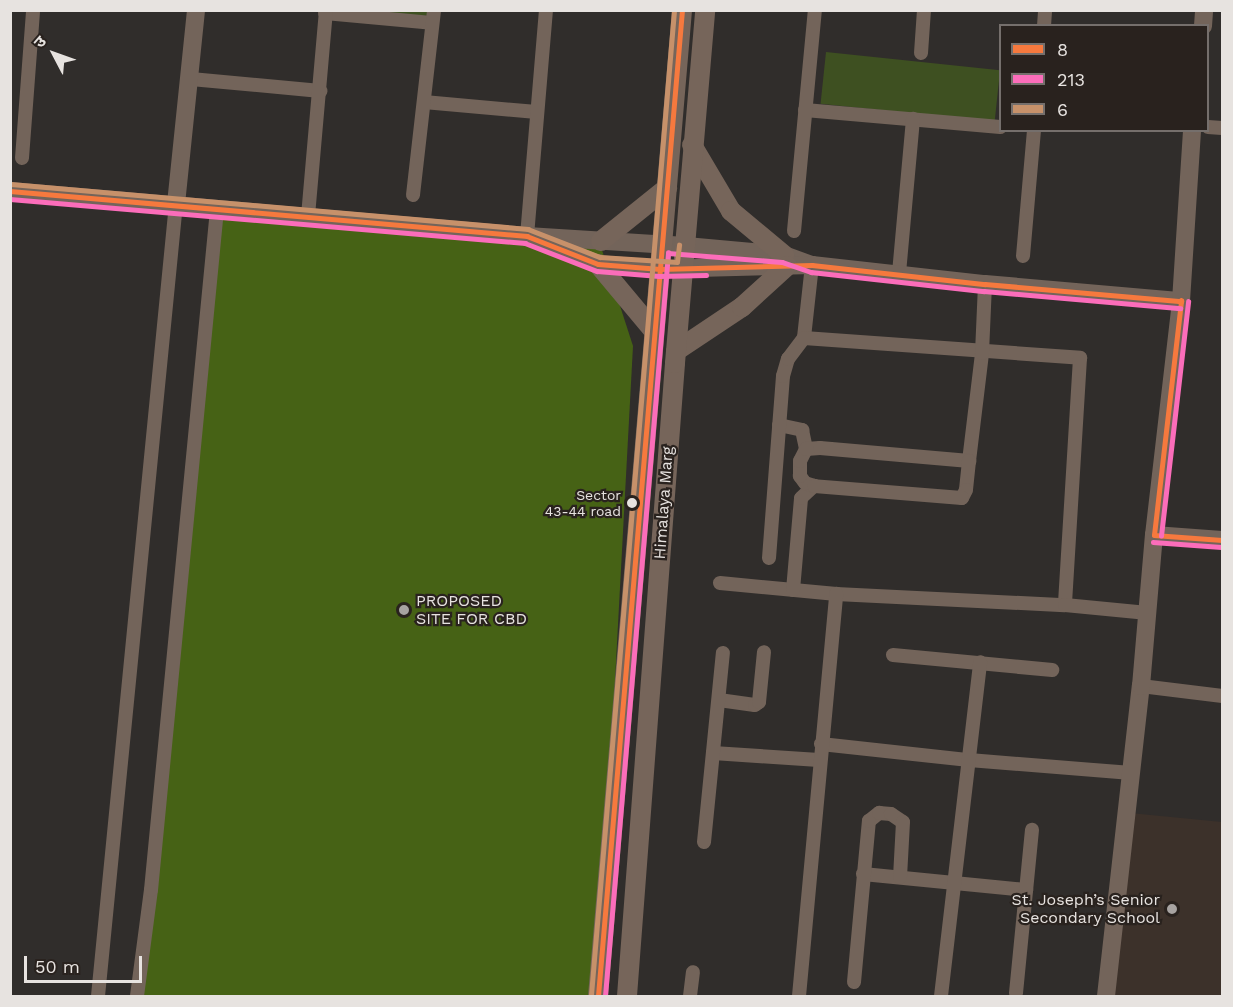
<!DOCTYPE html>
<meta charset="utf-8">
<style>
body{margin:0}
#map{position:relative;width:1233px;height:1007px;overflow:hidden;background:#302d2b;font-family:"Work Sans","Noto Sans Devanagari",sans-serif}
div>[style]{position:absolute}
.built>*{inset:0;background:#3c312a}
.green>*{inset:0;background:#3e5021;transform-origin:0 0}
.forest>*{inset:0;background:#466215}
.minor>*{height:14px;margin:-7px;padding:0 7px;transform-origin:7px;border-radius:7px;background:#73645a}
.tertiary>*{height:18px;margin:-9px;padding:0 9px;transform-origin:9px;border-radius:9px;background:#73645a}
.secondary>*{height:20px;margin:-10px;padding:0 10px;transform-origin:10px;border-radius:10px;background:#76655a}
.bus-1>*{height:4.5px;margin:-2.25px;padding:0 2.25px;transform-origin:2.25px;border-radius:2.25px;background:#f6793e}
.bus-2>*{height:4.5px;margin:-2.25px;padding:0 2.25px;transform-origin:2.25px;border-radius:2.25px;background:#fb6dba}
.bus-3>*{height:4.5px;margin:-2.25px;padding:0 2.25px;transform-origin:2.25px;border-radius:2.25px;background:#c7916a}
.dots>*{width:16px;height:16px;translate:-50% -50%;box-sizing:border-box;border:3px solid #29221e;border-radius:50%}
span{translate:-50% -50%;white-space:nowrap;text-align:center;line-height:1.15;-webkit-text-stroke:4.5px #29221e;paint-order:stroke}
.bus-label{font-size:14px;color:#e7e3e0}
.right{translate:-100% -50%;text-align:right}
.street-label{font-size:16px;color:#e7e3e0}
.poi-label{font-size:16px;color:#e7e3e0}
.left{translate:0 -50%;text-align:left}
.frame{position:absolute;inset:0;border:12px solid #e7e3e0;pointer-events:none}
.legend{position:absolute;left:999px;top:24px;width:210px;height:108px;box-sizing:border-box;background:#29221e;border:2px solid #756f6c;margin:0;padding:8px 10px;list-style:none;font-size:18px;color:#e7e3e0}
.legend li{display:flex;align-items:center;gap:12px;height:30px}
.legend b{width:30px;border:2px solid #756f6c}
.north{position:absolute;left:24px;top:24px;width:60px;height:60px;-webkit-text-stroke:4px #29221e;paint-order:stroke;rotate:311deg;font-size:16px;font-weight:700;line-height:24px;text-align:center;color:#e7e3e0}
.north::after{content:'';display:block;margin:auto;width:21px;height:27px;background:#e7e3e0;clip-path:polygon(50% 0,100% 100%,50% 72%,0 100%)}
.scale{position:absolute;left:24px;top:956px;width:118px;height:27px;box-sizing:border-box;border:3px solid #e7e3e0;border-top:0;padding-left:8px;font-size:18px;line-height:21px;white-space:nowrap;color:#e7e3e0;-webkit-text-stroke:4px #29221e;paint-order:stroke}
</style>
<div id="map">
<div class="built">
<div style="clip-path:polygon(1130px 813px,1222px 822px,1222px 996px,1113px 996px)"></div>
</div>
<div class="green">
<div style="clip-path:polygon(347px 11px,431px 11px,431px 16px)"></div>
<div style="left:826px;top:52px;width:175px;height:52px;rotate:6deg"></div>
</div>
<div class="forest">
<div style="clip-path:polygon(217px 210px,601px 247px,633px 346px,598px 996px,134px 996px)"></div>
</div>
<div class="minor">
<div style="left:325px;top:13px;width:107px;rotate:5.3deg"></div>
<div style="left:1044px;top:26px;width:16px;rotate:-86deg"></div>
<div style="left:921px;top:53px;width:43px;rotate:-86deg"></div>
<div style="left:191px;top:79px;width:130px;rotate:5.3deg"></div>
<div style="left:424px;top:102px;width:113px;rotate:5.1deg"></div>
<div style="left:805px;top:110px;width:196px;rotate:5deg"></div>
<div style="left:1208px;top:127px;width:14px;rotate:4deg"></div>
<div style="left:22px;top:158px;width:148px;rotate:-85.7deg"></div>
<div style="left:413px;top:195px;width:186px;rotate:-83.5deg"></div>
<div style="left:308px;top:216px;width:207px;rotate:-85deg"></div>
<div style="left:794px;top:231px;width:222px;rotate:-84.6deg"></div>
<div style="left:527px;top:236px;width:227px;rotate:-85.2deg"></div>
<div style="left:1023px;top:256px;width:126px;rotate:-85deg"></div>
<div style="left:812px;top:265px;width:73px;rotate:96.3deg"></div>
<div style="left:804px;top:338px;width:277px;rotate:4.1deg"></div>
<div style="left:1080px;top:358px;width:247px;rotate:93.5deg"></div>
<div style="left:899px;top:273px;width:155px;rotate:-84.8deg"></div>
<div style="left:779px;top:425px;width:24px;rotate:12deg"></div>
<div style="left:802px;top:430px;width:19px;rotate:78deg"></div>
<div style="left:969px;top:461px;width:109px;rotate:-83.1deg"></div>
<div style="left:982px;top:353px;width:69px;rotate:-87.5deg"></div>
<div style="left:769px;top:558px;width:183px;rotate:-85.6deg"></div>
<div style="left:783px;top:376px;width:18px;rotate:-74deg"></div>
<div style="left:788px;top:359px;width:26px;rotate:-53deg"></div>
<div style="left:720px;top:583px;width:117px;rotate:5.4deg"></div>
<div style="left:836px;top:594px;width:229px;rotate:2.8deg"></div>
<div style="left:1065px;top:605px;width:83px;rotate:5.5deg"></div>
<div style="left:793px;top:590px;width:92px;rotate:-85deg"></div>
<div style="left:801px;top:498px;width:18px;rotate:-43deg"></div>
<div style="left:814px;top:486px;width:9px;rotate:-162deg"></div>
<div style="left:805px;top:483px;width:9px;rotate:-126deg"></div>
<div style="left:800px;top:476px;width:15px;rotate:-90deg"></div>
<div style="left:800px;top:461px;width:13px;rotate:-63deg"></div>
<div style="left:806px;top:449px;width:14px;rotate:-4deg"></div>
<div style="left:820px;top:448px;width:150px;rotate:5deg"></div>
<div style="left:969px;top:461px;width:29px;rotate:96deg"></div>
<div style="left:966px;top:490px;width:9px;rotate:117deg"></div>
<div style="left:962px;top:498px;width:148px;rotate:-175.4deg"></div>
<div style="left:893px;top:655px;width:160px;rotate:5.4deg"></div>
<div style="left:1141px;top:686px;width:82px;rotate:7deg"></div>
<div style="left:719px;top:700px;width:36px;rotate:8deg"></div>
<div style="left:755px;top:705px;width:5px;rotate:-37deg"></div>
<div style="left:759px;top:702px;width:50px;rotate:-84.3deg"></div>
<div style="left:821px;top:744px;width:149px;rotate:6.2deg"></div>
<div style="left:969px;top:760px;width:163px;rotate:4.6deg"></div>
<div style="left:713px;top:753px;width:106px;rotate:3.8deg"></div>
<div style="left:704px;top:842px;width:190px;rotate:-84.3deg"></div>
<div style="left:863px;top:874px;width:164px;rotate:5.6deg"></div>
<div style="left:854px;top:982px;width:162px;rotate:-84.7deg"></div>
<div style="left:869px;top:821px;width:13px;rotate:-39deg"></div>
<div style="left:879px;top:813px;width:12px;rotate:5deg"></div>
<div style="left:891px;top:814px;width:14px;rotate:34deg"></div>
<div style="left:903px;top:822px;width:55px;rotate:93.1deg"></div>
<div style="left:1016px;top:993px;width:164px;rotate:-84.4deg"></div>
<div style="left:98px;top:996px;width:796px;rotate:-84.38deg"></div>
<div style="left:137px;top:996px;width:107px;rotate:-82.5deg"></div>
<div style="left:151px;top:890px;width:683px;rotate:-84.46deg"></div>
<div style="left:690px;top:996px;width:24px;rotate:-83deg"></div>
<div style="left:799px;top:996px;width:404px;rotate:-84.7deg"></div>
<div style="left:941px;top:996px;width:336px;rotate:-83.3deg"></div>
</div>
<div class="tertiary">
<div style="left:1203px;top:26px;width:16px;rotate:-86deg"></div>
<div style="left:10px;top:191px;width:519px;rotate:4.97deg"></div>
<div style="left:527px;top:236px;width:159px;rotate:3.6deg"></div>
<div style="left:686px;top:246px;width:98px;rotate:5.2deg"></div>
<div style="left:784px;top:255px;width:30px;rotate:20deg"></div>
<div style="left:176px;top:204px;width:195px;rotate:-84.1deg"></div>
<div style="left:542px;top:242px;width:60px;rotate:21.4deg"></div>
<div style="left:598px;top:264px;width:62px;rotate:4.6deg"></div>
<div style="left:660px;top:269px;width:152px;rotate:-1.5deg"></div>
<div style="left:812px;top:265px;width:174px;rotate:6.3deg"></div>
<div style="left:985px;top:284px;width:197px;rotate:5deg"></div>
<div style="left:1154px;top:535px;width:68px;rotate:4.2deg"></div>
<div style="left:1106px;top:996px;width:312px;rotate:-83.6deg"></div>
<div style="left:1141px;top:686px;width:152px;rotate:-85.1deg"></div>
<div style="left:1154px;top:535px;width:236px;rotate:-83.4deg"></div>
<div style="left:1181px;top:301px;width:171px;rotate:-86.3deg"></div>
</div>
<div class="secondary">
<div style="left:692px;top:145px;width:77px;rotate:59.4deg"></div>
<div style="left:731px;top:211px;width:69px;rotate:39.7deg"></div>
<div style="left:601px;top:241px;width:85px;rotate:-38.8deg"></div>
<div style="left:598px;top:264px;width:87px;rotate:50.1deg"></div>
<div style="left:676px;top:351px;width:79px;rotate:-33.7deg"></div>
<div style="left:742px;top:307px;width:61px;rotate:-42.3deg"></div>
<div style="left:598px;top:996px;width:990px;rotate:-85.13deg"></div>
<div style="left:627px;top:996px;width:635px;rotate:-85.66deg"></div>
<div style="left:675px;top:363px;width:354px;rotate:-85.1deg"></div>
</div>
<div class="bus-1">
<div style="left:10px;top:191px;width:519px;rotate:4.97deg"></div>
<div style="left:527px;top:236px;width:76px;rotate:21.5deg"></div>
<div style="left:598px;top:264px;width:62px;rotate:4.6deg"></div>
<div style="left:660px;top:269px;width:152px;rotate:-1.5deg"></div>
<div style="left:812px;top:265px;width:174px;rotate:6.3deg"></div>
<div style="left:985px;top:284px;width:197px;rotate:5deg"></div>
<div style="left:1154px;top:535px;width:236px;rotate:-83.4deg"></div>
<div style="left:1154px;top:535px;width:68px;rotate:4.2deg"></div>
<div style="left:598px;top:996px;width:990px;rotate:-85.13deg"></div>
</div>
<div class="bus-2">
<div style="left:10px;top:199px;width:517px;rotate:4.88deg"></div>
<div style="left:525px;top:243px;width:77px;rotate:21.3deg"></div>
<div style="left:597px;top:271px;width:62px;rotate:4.6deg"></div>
<div style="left:659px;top:276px;width:47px;rotate:-1.2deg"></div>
<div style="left:1161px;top:536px;width:236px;rotate:-83.4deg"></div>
<div style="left:1153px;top:542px;width:68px;rotate:4.2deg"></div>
<div style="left:605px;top:996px;width:746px;rotate:-85.15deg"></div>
<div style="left:668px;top:253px;width:114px;rotate:4.5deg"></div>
<div style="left:782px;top:262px;width:31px;rotate:19deg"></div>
<div style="left:811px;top:272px;width:174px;rotate:6.3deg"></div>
<div style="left:984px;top:291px;width:197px;rotate:5deg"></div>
</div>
<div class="bus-3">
<div style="left:11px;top:184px;width:519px;rotate:4.97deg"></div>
<div style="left:528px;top:229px;width:77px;rotate:21.3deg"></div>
<div style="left:600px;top:257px;width:77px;rotate:3.7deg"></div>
<div style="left:677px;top:262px;width:17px;rotate:-83deg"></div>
<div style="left:591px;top:995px;width:988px;rotate:-85.18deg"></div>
</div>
<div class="dots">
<div style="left:632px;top:503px;background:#e7e3e0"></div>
<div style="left:404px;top:610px;background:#a7a3a1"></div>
<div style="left:1172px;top:909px;background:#a7a3a1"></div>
</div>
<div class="bus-label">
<span class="right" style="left:621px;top:503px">Sector<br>43-44 road</span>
</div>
<div class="street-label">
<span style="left:664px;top:503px;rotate:-86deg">Himalaya Marg</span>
</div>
<div class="poi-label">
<span class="left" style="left:416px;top:610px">PROPOSED<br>SITE FOR CBD</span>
<span class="right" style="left:1160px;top:909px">St. Joseph’s Senior<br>Secondary School</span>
</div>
<div class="frame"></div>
<ul class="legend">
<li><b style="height:8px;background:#f6793e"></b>8</li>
<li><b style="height:8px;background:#fb6dba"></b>213</li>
<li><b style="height:8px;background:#c7916a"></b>6</li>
</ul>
<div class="north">उ</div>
<div class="scale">50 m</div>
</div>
